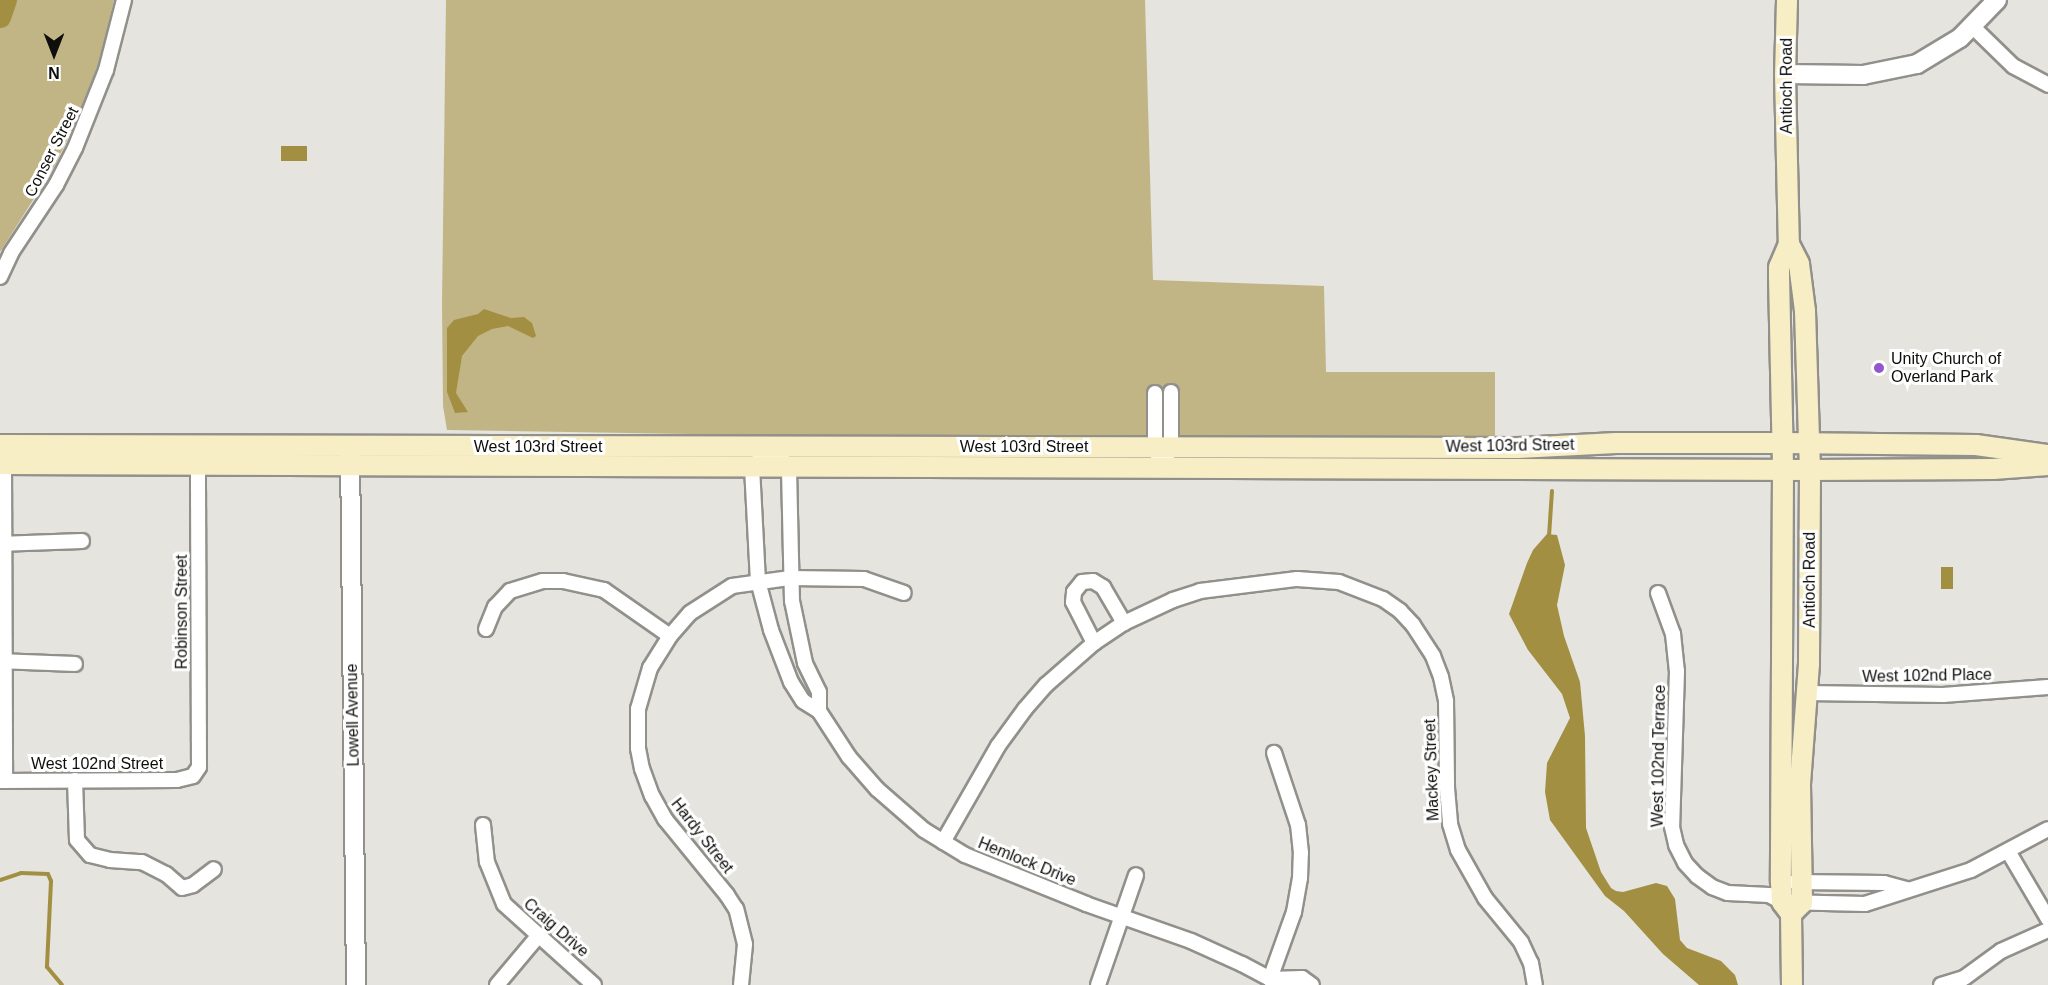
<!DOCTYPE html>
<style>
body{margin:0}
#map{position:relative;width:2048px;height:985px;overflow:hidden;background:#e5e4df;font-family:Helvetica,sans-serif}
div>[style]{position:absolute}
.green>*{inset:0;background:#c2b585}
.water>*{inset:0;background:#a38f42;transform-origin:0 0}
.stream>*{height:4px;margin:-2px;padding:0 2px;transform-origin:2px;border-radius:2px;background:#a38f42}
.river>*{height:21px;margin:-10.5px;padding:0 10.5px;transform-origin:10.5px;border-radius:10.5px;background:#a38f42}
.roads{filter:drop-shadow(2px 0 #91908b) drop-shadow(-2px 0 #91908b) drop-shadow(0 2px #91908b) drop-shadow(0 -2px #91908b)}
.minor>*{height:14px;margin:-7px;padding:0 7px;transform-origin:7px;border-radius:7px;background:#fff}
.tertiary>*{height:18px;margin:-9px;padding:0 9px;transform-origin:9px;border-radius:9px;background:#fff}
.secondary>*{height:20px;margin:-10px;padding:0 10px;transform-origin:10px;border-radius:10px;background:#f8eec5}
.dots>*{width:16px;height:16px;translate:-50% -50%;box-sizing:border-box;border:3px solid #fff;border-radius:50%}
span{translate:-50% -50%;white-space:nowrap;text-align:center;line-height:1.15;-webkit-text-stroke:6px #fff;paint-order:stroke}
.street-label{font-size:16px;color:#0e0e0c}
.poi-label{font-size:16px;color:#0e0e0c}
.left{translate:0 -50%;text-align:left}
.north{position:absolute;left:24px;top:24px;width:60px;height:60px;-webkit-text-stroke:4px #fff;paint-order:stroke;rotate:180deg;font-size:16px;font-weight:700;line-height:24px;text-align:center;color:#0e0e0c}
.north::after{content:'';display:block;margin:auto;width:21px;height:27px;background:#0e0e0c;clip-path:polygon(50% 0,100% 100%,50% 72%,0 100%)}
</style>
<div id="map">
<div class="green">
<div style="clip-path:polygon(0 0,114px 0,102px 53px,81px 111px,54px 167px,0 252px)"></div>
<div style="clip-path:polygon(446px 0,1145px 0,1153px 280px,1324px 286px,1326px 372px,1495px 372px,1495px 440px,990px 439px,447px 430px,443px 406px,442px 303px)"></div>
</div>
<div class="water">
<div style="left:281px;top:146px;width:26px;height:15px"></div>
<div style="clip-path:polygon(484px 309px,511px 318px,524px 317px,532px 323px,536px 336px,533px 338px,508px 326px,492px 329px,478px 336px,462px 356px,456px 393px,468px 412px,455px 413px,447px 392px,447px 328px,454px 320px,478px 314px)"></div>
<div style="clip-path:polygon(1547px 534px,1557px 535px,1565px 565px,1557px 605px,1564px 636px,1580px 682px,1585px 736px,1586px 828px,1601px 872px,1611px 888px,1616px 891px,1623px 892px,1656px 883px,1667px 886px,1675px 899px,1680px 940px,1687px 948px,1721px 961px,1735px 975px,1738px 985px,1699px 985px,1663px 954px,1624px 911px,1605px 896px,1550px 820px,1545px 792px,1547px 763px,1570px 718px,1562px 694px,1528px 650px,1509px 614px,1527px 563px,1533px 550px)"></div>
<div style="left:1941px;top:567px;width:12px;height:22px"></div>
</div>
<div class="stream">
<div style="left:1549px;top:536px;width:45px;rotate:-86.2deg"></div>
<div style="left:0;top:880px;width:22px;rotate:-18deg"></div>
<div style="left:21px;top:873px;width:27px;rotate:2deg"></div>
<div style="left:48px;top:874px;width:8px;rotate:67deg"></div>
<div style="left:51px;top:881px;width:86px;rotate:92.7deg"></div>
<div style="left:47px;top:967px;width:23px;rotate:50deg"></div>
</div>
<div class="river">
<div style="left:0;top:17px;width:18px;rotate:-71deg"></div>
</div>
<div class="roads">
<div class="minor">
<div style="left:1973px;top:27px;width:56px;rotate:44.3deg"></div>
<div style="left:2013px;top:66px;width:40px;rotate:28deg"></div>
<div style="left:0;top:277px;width:26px;rotate:-65deg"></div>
<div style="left:11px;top:253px;width:82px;rotate:-56.5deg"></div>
<div style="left:56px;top:185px;width:42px;rotate:-62.8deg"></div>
<div style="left:75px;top:148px;width:84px;rotate:-68.3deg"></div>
<div style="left:106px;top:70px;width:72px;rotate:-75.6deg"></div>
<div style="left:1155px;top:393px;width:54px;rotate:90deg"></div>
<div style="left:1155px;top:447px;width:7px;rotate:74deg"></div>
<div style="left:1168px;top:454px;width:8px;rotate:-67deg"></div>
<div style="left:1171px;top:447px;width:55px;rotate:-90deg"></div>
<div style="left:0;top:457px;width:8px;rotate:60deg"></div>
<div style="left:4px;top:464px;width:317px;rotate:89.8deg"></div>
<div style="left:0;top:544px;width:82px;rotate:-2.1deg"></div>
<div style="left:1658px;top:593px;width:44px;rotate:69.9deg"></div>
<div style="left:1673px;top:634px;width:37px;rotate:84deg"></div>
<div style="left:1677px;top:671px;width:156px;rotate:91.8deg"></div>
<div style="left:1672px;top:827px;width:18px;rotate:77deg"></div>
<div style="left:1676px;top:845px;width:20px;rotate:63deg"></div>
<div style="left:1685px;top:863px;width:18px;rotate:47deg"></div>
<div style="left:1697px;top:876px;width:19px;rotate:36deg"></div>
<div style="left:1712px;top:887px;width:17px;rotate:21deg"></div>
<div style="left:1728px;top:893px;width:41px;rotate:2.8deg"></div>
<div style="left:1769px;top:895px;width:15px;rotate:28deg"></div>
<div style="left:1782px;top:902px;width:83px;rotate:1.4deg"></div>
<div style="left:1865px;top:904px;width:111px;rotate:-17.8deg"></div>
<div style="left:1971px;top:870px;width:87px;rotate:-28deg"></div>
<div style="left:486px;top:629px;width:24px;rotate:-68deg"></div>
<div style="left:495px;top:607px;width:22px;rotate:-47deg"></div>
<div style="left:510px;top:591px;width:34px;rotate:-17deg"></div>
<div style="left:543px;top:581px;width:20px"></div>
<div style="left:563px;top:581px;width:42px;rotate:12.4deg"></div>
<div style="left:604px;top:590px;width:80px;rotate:34.9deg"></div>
<div style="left:1094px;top:643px;width:46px;rotate:-117.1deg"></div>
<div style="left:1073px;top:602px;width:10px;rotate:-84deg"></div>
<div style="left:1074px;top:592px;width:13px;rotate:-51deg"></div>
<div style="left:1082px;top:582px;width:11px;rotate:-5deg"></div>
<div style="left:1093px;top:581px;width:12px;rotate:31deg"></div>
<div style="left:1103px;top:587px;width:42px;rotate:59.7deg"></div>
<div style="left:0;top:661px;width:75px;rotate:2.3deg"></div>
<div style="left:1807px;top:693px;width:136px;rotate:0.8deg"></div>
<div style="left:1943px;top:695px;width:105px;rotate:-4.4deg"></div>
<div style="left:819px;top:711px;width:19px;rotate:-90deg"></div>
<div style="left:819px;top:692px;width:32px;rotate:-116deg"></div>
<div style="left:805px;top:663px;width:63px;rotate:-101.8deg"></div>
<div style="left:792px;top:601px;width:134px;rotate:-91.3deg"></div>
<div style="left:789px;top:467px;width:26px;rotate:-133deg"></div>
<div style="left:771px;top:448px;width:27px;rotate:135deg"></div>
<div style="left:752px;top:467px;width:114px;rotate:87deg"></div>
<div style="left:758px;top:581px;width:51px;rotate:75.1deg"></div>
<div style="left:771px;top:630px;width:56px;rotate:69deg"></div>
<div style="left:791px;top:682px;width:22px;rotate:58deg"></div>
<div style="left:803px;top:701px;width:19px;rotate:32deg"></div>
<div style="left:819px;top:711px;width:55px;rotate:56.9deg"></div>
<div style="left:849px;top:757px;width:43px;rotate:48.8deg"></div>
<div style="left:877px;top:789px;width:62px;rotate:41.1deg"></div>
<div style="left:924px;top:830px;width:48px;rotate:31.4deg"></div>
<div style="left:965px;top:855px;width:131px;rotate:22deg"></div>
<div style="left:1086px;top:904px;width:111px;rotate:19.4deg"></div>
<div style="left:1191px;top:941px;width:56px;rotate:24.3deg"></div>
<div style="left:1242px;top:964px;width:32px;rotate:28deg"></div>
<div style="left:1270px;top:979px;width:8px;rotate:50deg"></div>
<div style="left:75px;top:780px;width:60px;rotate:88.1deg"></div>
<div style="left:77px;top:840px;width:20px;rotate:49deg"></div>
<div style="left:90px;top:855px;width:21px;rotate:14deg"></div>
<div style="left:110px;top:860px;width:32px;rotate:4deg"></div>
<div style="left:142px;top:862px;width:27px;rotate:27deg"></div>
<div style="left:166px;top:874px;width:21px;rotate:41deg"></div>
<div style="left:182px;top:888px;width:11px;rotate:-15deg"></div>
<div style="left:193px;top:885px;width:26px;rotate:-37deg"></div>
<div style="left:0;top:781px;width:177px;rotate:-0.3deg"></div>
<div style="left:177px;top:780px;width:16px;rotate:-14deg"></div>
<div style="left:193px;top:776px;width:11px;rotate:-56deg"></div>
<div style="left:199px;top:767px;width:309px;rotate:-90.2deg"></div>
<div style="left:483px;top:825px;width:37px;rotate:84deg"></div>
<div style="left:487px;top:862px;width:45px;rotate:68deg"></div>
<div style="left:504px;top:904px;width:121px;rotate:42deg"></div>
<div style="left:943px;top:842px;width:111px;rotate:-60.2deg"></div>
<div style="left:998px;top:746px;width:46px;rotate:-53.9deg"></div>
<div style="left:1025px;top:709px;width:32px;rotate:-49deg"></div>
<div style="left:1046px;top:685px;width:64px;rotate:-41.2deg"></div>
<div style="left:1094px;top:643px;width:36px;rotate:-34deg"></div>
<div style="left:1124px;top:623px;width:54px;rotate:-25.1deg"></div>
<div style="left:1173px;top:600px;width:28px;rotate:-18deg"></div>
<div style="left:1200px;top:591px;width:98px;rotate:-7.1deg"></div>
<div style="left:1297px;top:579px;width:42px;rotate:4.1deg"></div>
<div style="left:1339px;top:582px;width:47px;rotate:21.1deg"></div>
<div style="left:1383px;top:599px;width:21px;rotate:35deg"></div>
<div style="left:1400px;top:611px;width:19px;rotate:47deg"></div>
<div style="left:1413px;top:625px;width:37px;rotate:57deg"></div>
<div style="left:1433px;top:656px;width:22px;rotate:69deg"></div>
<div style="left:1441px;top:677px;width:25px;rotate:78deg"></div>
<div style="left:1446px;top:701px;width:87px;rotate:89.3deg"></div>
<div style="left:1447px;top:788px;width:36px;rotate:85deg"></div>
<div style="left:1450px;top:824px;width:27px;rotate:73deg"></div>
<div style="left:1458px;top:850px;width:55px;rotate:60.6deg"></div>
<div style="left:1485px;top:898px;width:57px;rotate:50.7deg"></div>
<div style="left:1521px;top:942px;width:23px;rotate:65deg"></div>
<div style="left:1531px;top:963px;width:22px;rotate:80deg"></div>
<div style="left:2008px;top:851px;width:79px;rotate:59.5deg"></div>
<div style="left:1795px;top:882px;width:89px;rotate:0.6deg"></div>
<div style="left:1884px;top:883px;width:23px;rotate:15deg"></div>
<div style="left:1270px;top:979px;width:71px;rotate:-70.3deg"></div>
<div style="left:1294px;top:912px;width:35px;rotate:-80deg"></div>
<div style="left:1300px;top:878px;width:25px;rotate:-88deg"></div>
<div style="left:1301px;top:853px;width:28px;rotate:-96deg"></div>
<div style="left:1298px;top:825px;width:76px;rotate:-108.4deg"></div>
<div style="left:1270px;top:979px;width:32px;rotate:-2deg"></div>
<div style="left:1302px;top:978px;width:12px;rotate:35deg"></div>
<div style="left:497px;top:985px;width:65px;rotate:-50deg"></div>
<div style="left:741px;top:985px;width:41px;rotate:-84.4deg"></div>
<div style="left:745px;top:944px;width:36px;rotate:-104deg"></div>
<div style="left:736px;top:909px;width:17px;rotate:-123deg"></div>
<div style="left:727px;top:895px;width:98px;rotate:-129.2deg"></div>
<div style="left:665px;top:819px;width:26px;rotate:-119deg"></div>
<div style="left:652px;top:796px;width:29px;rotate:-110deg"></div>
<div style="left:642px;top:769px;width:21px;rotate:-101deg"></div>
<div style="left:638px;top:748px;width:39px;rotate:-90deg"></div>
<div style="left:638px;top:709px;width:43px;rotate:-73.7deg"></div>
<div style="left:650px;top:668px;width:38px;rotate:-58deg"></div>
<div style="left:670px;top:636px;width:30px;rotate:-49deg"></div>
<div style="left:690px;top:613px;width:50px;rotate:-32.7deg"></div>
<div style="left:732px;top:586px;width:59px;rotate:-7.9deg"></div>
<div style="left:790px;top:578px;width:74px;rotate:0.8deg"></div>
<div style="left:864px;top:579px;width:42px;rotate:19.3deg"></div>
<div style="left:1098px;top:985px;width:116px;rotate:-70.9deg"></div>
<div style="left:1941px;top:985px;width:24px;rotate:-17deg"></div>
<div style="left:1964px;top:978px;width:46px;rotate:-36.1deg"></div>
<div style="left:2001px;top:951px;width:51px;rotate:-24.1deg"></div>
</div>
<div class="tertiary">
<div style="left:1785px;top:74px;width:78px;rotate:0.7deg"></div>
<div style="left:1863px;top:75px;width:55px;rotate:-11.5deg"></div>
<div style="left:1917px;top:64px;width:50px;rotate:-31.2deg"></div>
<div style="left:1960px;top:38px;width:53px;rotate:-45.8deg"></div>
<div style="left:350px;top:450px;width:535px;rotate:89.36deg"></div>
</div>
<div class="secondary">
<div style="left:1787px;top:0;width:74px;rotate:91.5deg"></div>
<div style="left:1785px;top:74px;width:170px;rotate:88.7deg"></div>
<div style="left:1789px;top:244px;width:22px;rotate:63deg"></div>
<div style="left:1799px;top:264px;width:47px;rotate:82.7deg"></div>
<div style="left:1805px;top:311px;width:159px;rotate:88.2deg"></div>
<div style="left:1810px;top:470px;width:194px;rotate:90.3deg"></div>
<div style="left:1809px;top:664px;width:121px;rotate:94.3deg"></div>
<div style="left:1800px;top:785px;width:118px;rotate:89deg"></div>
<div style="left:1802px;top:903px;width:16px;rotate:135deg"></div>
<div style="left:1789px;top:244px;width:25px;rotate:113deg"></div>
<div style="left:1779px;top:267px;width:9px;rotate:90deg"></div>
<div style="left:1779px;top:276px;width:194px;rotate:88.8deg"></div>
<div style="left:1783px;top:470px;width:412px;rotate:90.3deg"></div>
<div style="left:1781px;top:882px;width:20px;rotate:87deg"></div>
<div style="left:1782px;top:902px;width:15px;rotate:53deg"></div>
<div style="left:1791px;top:914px;width:71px;rotate:89.2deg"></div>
<div style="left:0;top:445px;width:1518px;rotate:0.11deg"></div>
<div style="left:1518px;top:448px;width:98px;rotate:-2.9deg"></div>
<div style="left:1616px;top:443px;width:167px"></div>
<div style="left:1783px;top:443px;width:193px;rotate:0.6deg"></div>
<div style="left:1976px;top:445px;width:73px;rotate:7.9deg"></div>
<div style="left:0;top:464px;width:1810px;rotate:0.19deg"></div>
<div style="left:1810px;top:470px;width:183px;rotate:-0.3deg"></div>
<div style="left:1993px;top:469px;width:55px;rotate:-4.2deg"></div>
</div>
</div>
<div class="dots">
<div style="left:1879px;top:368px;background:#9357cd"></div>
</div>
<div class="street-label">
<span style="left:1787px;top:86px;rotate:-90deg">Antioch Road</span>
<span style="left:52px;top:152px;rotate:-63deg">Conser Street</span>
<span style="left:1510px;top:446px;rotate:-1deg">West 103rd Street</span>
<span style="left:538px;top:447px">West 103rd Street</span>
<span style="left:1024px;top:447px">West 103rd Street</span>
<span style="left:1810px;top:580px;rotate:-90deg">Antioch Road</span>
<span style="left:182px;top:612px;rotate:-90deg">Robinson Street</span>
<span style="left:1927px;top:676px;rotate:-1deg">West 102nd Place</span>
<span style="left:353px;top:715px;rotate:-91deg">Lowell Avenue</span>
<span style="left:1659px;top:756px;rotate:-89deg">West 102nd Terrace</span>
<span style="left:97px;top:764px">West 102nd Street</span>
<span style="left:1432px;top:770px;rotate:-92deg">Mackey Street</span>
<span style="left:702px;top:836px;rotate:52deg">Hardy Street</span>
<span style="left:1027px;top:862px;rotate:22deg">Hemlock Drive</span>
<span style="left:556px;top:928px;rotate:41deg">Craig Drive</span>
</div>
<div class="poi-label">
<span class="left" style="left:1891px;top:368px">Unity Church of<br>Overland Park</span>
</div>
<div class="north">N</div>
</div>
